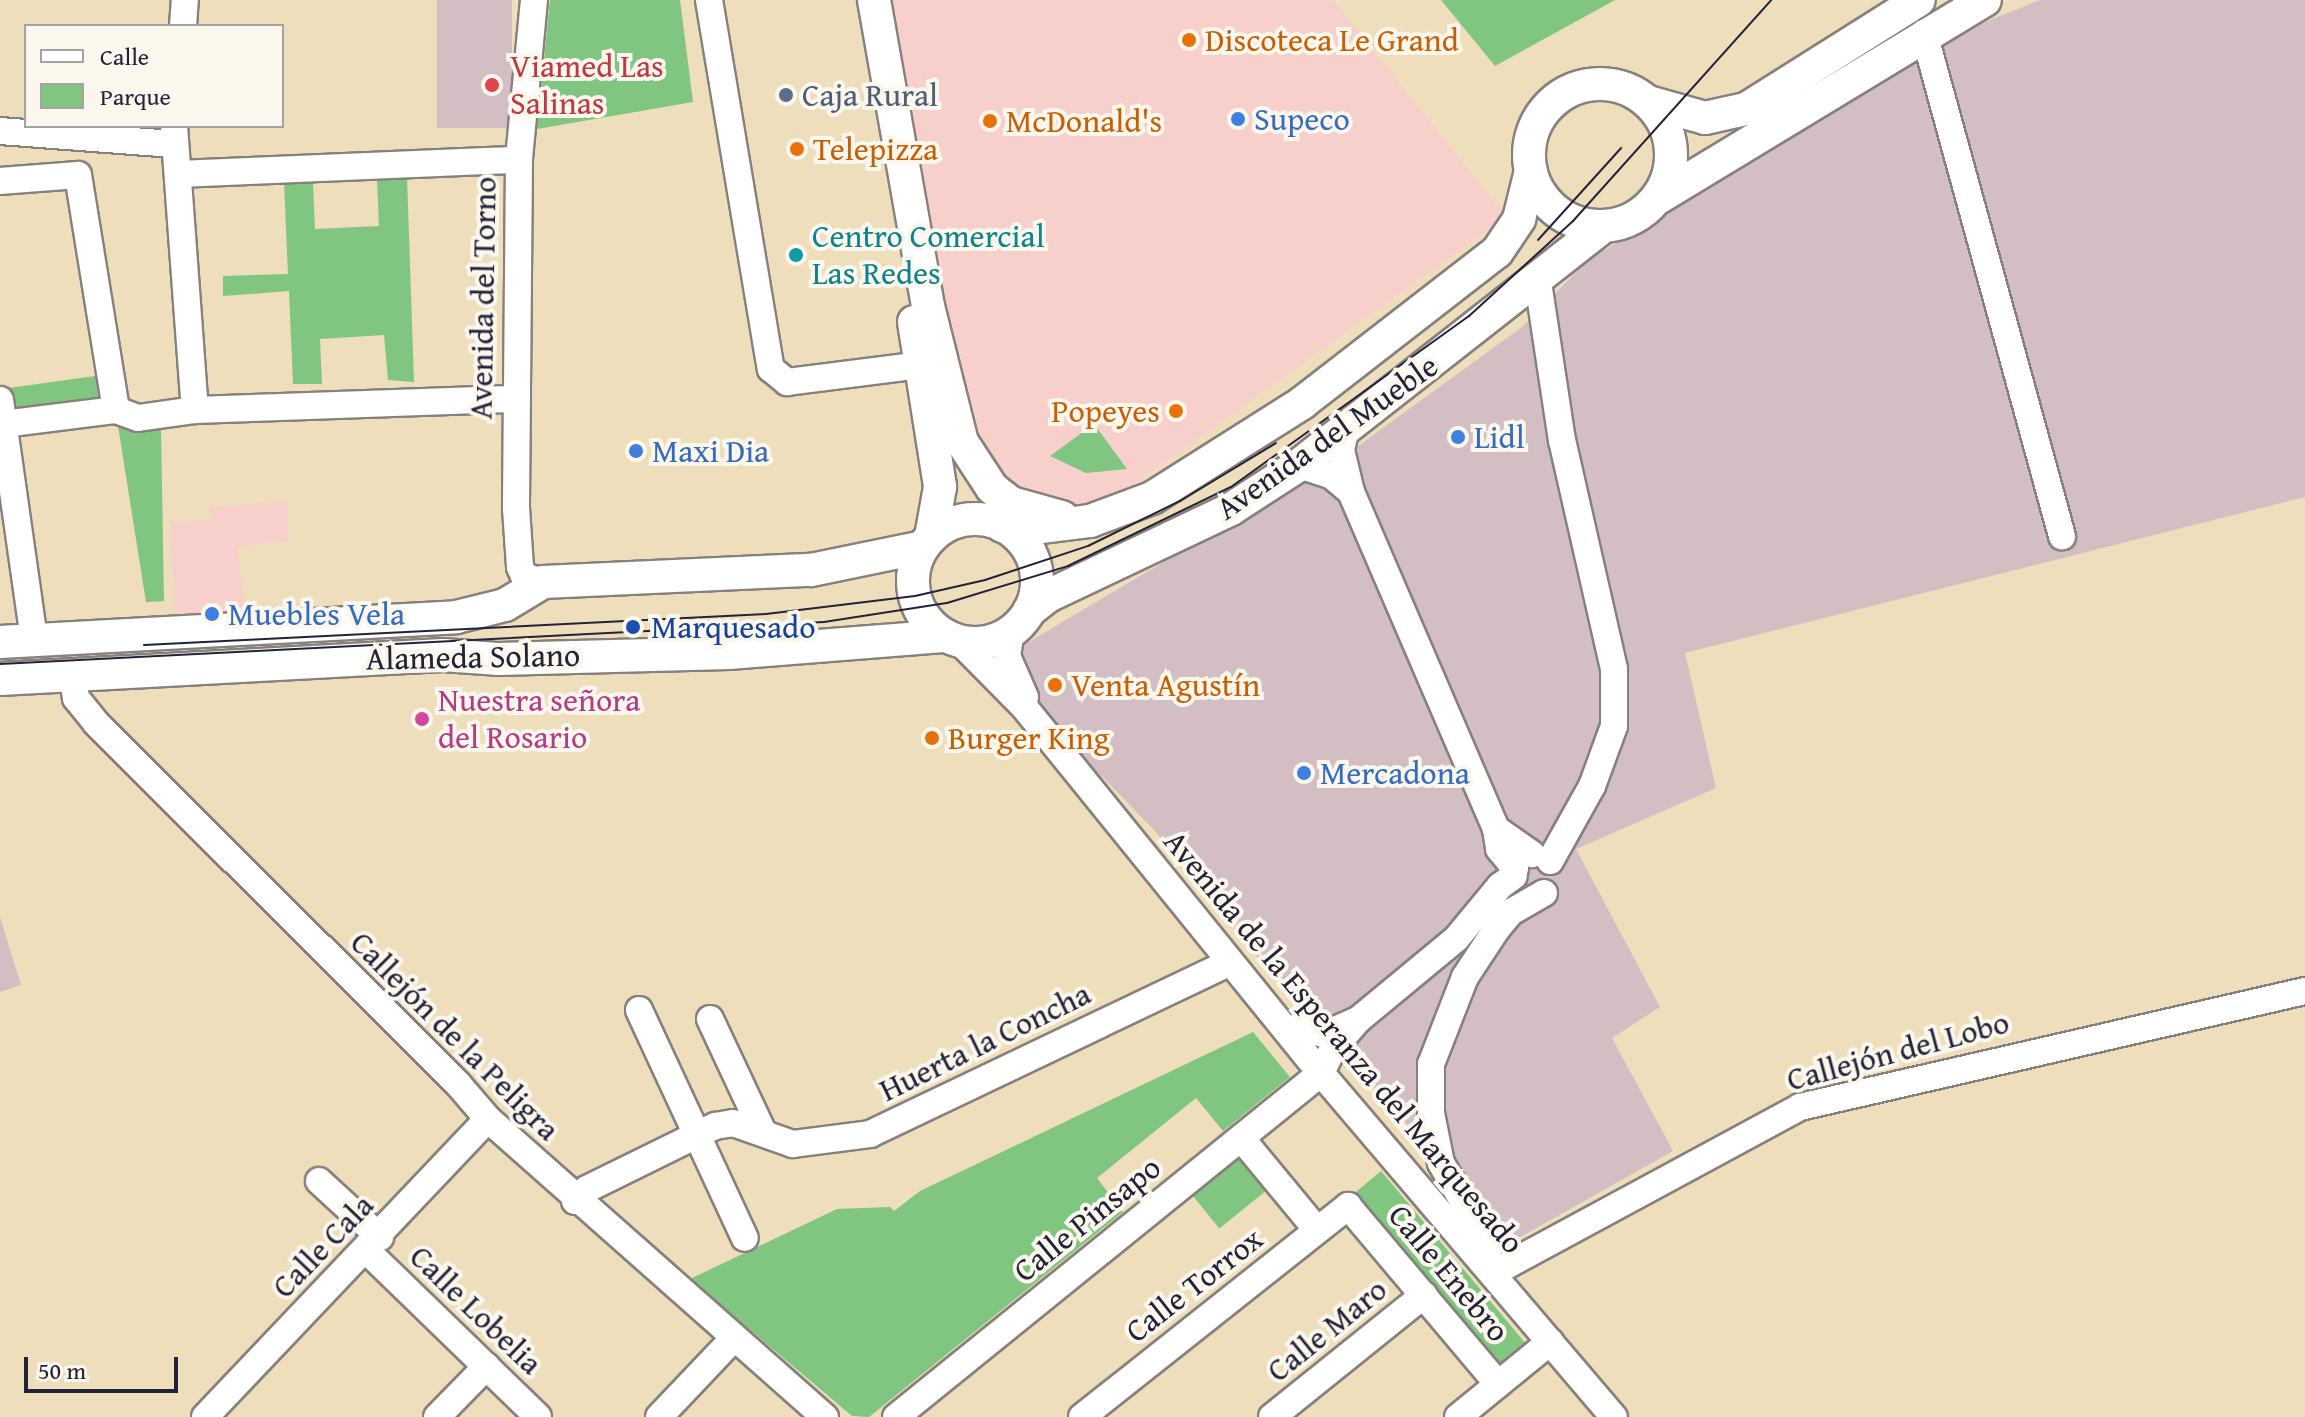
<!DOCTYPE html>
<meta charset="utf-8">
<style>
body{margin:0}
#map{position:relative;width:2305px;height:1417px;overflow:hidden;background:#efdebc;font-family:"Gentium Book Plus",serif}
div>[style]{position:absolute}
.built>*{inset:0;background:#f7d0cc}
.industrial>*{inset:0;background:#d2bec3;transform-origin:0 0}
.green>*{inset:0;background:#80c580;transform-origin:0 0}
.roads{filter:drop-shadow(2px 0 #88807c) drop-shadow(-2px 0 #88807c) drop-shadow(0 2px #88807c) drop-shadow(0 -2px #88807c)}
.minor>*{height:26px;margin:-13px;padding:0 13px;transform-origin:13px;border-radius:13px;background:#fff}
.major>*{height:32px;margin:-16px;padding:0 16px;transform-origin:16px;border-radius:16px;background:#fff}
.major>.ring{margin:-16px;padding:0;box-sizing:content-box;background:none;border:32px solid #fff;border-radius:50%}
.tram>*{height:2px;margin:-1px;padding:0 1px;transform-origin:1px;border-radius:1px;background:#22223b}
.dots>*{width:22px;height:22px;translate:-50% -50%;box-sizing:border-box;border:4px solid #fbf7ec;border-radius:50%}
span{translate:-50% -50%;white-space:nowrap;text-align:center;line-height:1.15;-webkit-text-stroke:8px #fbf7ec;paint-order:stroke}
.food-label{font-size:32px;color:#c56008}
.left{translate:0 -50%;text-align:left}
.right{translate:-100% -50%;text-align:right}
.health-label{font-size:32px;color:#be3a42}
.service-label{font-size:32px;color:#4e5e75}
.shop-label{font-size:32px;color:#366cbe}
.culture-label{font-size:32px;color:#0d838f}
.street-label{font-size:32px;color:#22223b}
.transit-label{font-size:32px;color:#164399}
.hotel-label{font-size:32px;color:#b23c85}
.legend{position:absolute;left:24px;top:24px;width:260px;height:104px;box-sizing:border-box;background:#fbf7ec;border:2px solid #a4a2a5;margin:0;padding:10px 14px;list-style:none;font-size:24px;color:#22223b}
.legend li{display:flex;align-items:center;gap:16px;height:40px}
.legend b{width:40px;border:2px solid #a4a2a5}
.scale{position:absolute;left:24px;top:1357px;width:154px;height:36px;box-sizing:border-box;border:4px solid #22223b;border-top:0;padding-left:10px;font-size:24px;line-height:28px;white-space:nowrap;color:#22223b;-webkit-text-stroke:6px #fbf7ec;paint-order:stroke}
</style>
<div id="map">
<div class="built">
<div style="clip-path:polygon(887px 0,1333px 0,1506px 217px,1110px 502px,1083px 507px,1019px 496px,964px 427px)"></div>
<div style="clip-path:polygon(288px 501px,289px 541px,238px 547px,246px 615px,175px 618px,170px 522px,211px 520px,210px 507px)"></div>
</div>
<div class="industrial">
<div style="left:437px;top:0;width:75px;height:128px"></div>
<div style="clip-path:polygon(2040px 0,2305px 0,2305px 497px,1685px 653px,1716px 788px,1576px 849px,1660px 1007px,1612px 1038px,1673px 1151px,1515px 1240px,1307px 1018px,1155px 831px,1050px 723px,1017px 649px,1354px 449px,1522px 327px,1587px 261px,1940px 40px)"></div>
<div style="clip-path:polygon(0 917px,21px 985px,0 992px)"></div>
</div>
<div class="green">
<div style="clip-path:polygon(550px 0,680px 0,693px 102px,537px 129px)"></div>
<div style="clip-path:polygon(1441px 0,1615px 0,1495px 66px)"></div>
<div style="clip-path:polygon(407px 176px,414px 382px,388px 380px,384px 335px,320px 339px,322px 384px,293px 384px,289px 291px,223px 296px,223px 276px,288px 274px,284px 183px,313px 183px,315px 229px,379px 226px,377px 180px)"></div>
<div style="left:102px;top:375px;width:28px;height:94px;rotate:82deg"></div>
<div style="clip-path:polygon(1094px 424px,1127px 469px,1086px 473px,1050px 456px)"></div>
<div style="clip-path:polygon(118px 426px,161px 428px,164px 601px,146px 602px)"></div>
<div style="clip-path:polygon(1253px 1032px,1290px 1077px,1223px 1131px,1196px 1098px,1097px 1178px,1123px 1212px,869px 1417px,852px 1416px,690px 1279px,837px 1209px,890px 1207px,894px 1211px,920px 1191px)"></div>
<div style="left:1237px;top:1155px;width:46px;height:60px;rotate:51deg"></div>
<div style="left:1381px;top:1171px;width:231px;height:33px;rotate:50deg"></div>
</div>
<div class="roads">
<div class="minor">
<div style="left:534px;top:0;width:161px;rotate:95.4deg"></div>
<div style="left:519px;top:160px;width:348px;rotate:90.5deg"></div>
<div style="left:516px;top:508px;width:59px;rotate:86.1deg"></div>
<div style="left:520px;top:567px;width:10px;rotate:66deg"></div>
<div style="left:524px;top:576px;width:20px;rotate:18deg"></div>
<div style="left:709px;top:0;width:374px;rotate:80.5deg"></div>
<div style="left:771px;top:369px;width:21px;rotate:39deg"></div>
<div style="left:787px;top:382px;width:135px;rotate:-7.2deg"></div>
<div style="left:183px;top:26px;width:26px;rotate:-86deg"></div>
<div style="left:1924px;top:33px;width:522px;rotate:74.66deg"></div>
<div style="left:174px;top:126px;width:285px;rotate:85.8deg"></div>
<div style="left:0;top:131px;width:173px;rotate:4.3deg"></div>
<div style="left:178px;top:174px;width:341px;rotate:-2.4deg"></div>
<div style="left:0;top:181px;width:78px;rotate:-4.4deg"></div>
<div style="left:78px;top:175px;width:238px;rotate:80.8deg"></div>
<div style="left:1538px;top:282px;width:160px;rotate:81.4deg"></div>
<div style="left:1562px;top:440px;width:235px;rotate:77.2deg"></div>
<div style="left:1614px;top:669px;width:57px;rotate:90deg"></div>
<div style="left:1614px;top:726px;width:64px;rotate:110.1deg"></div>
<div style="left:1592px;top:786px;width:86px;rotate:119.2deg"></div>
<div style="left:0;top:400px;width:241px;rotate:81.9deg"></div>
<div style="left:3px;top:424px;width:114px;rotate:-7.1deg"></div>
<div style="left:116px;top:410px;width:23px;rotate:20deg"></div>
<div style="left:138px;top:418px;width:58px;rotate:-8deg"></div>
<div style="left:195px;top:410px;width:321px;rotate:-2deg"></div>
<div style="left:1346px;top:428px;width:23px;rotate:103deg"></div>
<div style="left:1341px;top:450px;width:43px;rotate:76.6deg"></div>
<div style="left:1351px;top:492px;width:367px;rotate:66.7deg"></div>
<div style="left:1496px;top:829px;width:20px;rotate:81deg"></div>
<div style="left:1499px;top:849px;width:25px;rotate:50deg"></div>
<div style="left:1299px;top:465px;width:35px;rotate:18deg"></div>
<div style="left:1332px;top:476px;width:25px;rotate:40deg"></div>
<div style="left:1011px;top:631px;width:25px;rotate:99deg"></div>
<div style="left:1007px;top:656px;width:45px;rotate:66.3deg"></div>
<div style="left:959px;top:641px;width:94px;rotate:45.4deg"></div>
<div style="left:1025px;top:708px;width:470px;rotate:51deg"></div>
<div style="left:1321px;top:1073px;width:452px;rotate:49.6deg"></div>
<div style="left:72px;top:673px;width:25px;rotate:81deg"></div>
<div style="left:76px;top:698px;width:32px;rotate:51deg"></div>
<div style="left:96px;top:723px;width:511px;rotate:44.92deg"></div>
<div style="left:458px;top:1084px;width:46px;rotate:49.4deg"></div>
<div style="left:488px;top:1119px;width:450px;rotate:41.5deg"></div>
<div style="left:1496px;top:829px;width:44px;rotate:34.8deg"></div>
<div style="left:1544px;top:893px;width:38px;rotate:150deg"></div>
<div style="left:1511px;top:912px;width:23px;rotate:130deg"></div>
<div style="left:1496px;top:930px;width:56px;rotate:123.4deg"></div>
<div style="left:1465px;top:977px;width:93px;rotate:111.3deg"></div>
<div style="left:1431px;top:1064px;width:49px;rotate:90deg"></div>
<div style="left:1431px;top:1113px;width:51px;rotate:78.7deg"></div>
<div style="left:1441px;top:1163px;width:84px;rotate:60.1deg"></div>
<div style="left:1483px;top:1236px;width:38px;rotate:75deg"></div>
<div style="left:1493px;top:1273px;width:349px;rotate:-28.4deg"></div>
<div style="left:1800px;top:1107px;width:518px;rotate:-12.94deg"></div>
<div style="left:639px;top:1010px;width:251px;rotate:65.1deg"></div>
<div style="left:710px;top:1019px;width:123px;rotate:64.9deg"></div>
<div style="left:1284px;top:1027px;width:43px;rotate:9.5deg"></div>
<div style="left:1326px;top:1034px;width:35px;rotate:-24deg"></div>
<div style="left:1358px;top:1020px;width:127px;rotate:-39.6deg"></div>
<div style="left:1456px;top:939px;width:69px;rotate:-50.3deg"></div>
<div style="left:1500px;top:886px;width:17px;rotate:-36deg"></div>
<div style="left:1241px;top:1138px;width:119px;rotate:50.4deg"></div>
<div style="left:319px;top:1181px;width:83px;rotate:42.6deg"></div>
<div style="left:575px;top:1201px;width:17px;rotate:-45deg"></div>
<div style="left:587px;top:1189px;width:143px;rotate:-26.2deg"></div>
<div style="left:715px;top:1126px;width:18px;rotate:-9deg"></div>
<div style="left:733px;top:1123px;width:64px;rotate:19.3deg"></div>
<div style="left:793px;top:1144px;width:78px;rotate:-7.4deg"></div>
<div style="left:870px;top:1134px;width:399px;rotate:-25.5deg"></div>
<div style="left:367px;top:1251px;width:238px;rotate:44.1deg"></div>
<div style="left:205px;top:1417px;width:411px;rotate:-46.5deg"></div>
<div style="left:437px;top:1417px;width:71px;rotate:-45.6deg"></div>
<div style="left:659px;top:1417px;width:108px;rotate:-46.5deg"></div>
<div style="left:896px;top:1417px;width:547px;rotate:-38.99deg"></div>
<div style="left:1321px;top:1073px;width:25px;rotate:-64deg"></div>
<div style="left:1332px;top:1050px;width:40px;rotate:-49deg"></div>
<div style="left:1082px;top:1417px;width:340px;rotate:-38.4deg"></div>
<div style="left:1348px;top:1206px;width:233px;rotate:49.9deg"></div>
<div style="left:1272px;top:1417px;width:195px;rotate:-38.8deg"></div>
<div style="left:1458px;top:1417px;width:119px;rotate:-39.2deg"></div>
</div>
<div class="major">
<div style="left:874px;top:0;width:311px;rotate:80deg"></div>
<div style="left:928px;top:306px;width:140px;rotate:76deg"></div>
<div style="left:962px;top:442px;width:55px;rotate:56.9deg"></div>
<div style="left:992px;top:488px;width:24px;rotate:38deg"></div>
<div style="left:1011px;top:503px;width:53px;rotate:15.4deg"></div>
<div class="ring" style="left:1529px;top:84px;width:110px;height:110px"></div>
<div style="left:1648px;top:102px;width:59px;rotate:15.7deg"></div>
<div style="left:1705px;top:118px;width:42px;rotate:-12.4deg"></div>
<div style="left:1746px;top:109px;width:204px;rotate:-32.2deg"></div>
<div style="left:1658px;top:198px;width:382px;rotate:-31.2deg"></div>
<div style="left:914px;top:322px;width:167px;rotate:81deg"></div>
<div style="left:940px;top:487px;width:51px;rotate:100.2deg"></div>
<div class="ring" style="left:913px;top:519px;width:92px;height:92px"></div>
<div style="left:1002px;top:526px;width:25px;rotate:7deg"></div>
<div style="left:1027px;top:529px;width:64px;rotate:-7.2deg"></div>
<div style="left:1090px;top:521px;width:66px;rotate:-20.4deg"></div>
<div style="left:1152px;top:498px;width:178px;rotate:-32.3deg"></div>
<div style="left:1302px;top:403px;width:247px;rotate:-37.8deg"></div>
<div style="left:1497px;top:252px;width:40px;rotate:-56deg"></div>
<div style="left:1519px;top:219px;width:49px;rotate:-76deg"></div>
<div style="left:1029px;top:611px;width:24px;rotate:-38deg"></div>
<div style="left:1048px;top:596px;width:203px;rotate:-25.4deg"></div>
<div style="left:1231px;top:509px;width:81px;rotate:-32.9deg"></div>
<div style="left:1299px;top:465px;width:386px;rotate:-38.1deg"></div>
<div style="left:0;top:642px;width:457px;rotate:-3.1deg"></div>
<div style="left:456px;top:617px;width:50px;rotate:-13.8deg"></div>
<div style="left:505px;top:605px;width:44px;rotate:-31.2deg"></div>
<div style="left:543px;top:582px;width:268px;rotate:-2.6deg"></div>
<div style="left:811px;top:570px;width:114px;rotate:-11.6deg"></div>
<div style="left:0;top:679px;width:444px;rotate:-3.1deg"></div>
<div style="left:443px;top:655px;width:55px;rotate:4.2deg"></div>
<div style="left:498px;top:659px;width:231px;rotate:-1.5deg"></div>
<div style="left:729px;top:653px;width:218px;rotate:-4.5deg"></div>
</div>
</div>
<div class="tram">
<div style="left:1538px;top:240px;width:124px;rotate:-47.9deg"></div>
<div style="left:144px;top:645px;width:623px;rotate:-2.85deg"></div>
<div style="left:766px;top:614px;width:150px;rotate:-6.9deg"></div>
<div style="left:915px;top:596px;width:72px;rotate:-12.9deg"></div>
<div style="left:985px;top:580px;width:108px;rotate:-18.3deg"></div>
<div style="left:1088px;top:546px;width:102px;rotate:-26.1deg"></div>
<div style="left:1180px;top:501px;width:112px;rotate:-31.1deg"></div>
<div style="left:0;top:664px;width:825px;rotate:-2.92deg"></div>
<div style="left:824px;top:622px;width:124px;rotate:-8.8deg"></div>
<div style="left:947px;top:603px;width:127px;rotate:-17deg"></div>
<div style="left:1068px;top:566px;width:181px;rotate:-25.9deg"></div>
<div style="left:1231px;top:487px;width:293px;rotate:-35.7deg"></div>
<div style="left:1469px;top:316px;width:141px;rotate:-42.4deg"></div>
<div style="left:1573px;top:221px;width:297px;rotate:-48.1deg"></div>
</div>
<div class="dots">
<div style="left:1189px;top:40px;background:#e8710a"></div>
<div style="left:492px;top:85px;background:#e0444e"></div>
<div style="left:786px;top:95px;background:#5c6f8a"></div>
<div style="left:1238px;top:119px;background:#3f7fe0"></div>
<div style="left:990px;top:121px;background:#e8710a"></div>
<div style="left:797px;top:149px;background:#e8710a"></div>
<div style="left:796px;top:255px;background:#0f9aa8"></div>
<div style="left:1176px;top:411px;background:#e8710a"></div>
<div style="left:1458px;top:437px;background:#3f7fe0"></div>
<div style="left:636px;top:451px;background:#3f7fe0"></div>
<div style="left:212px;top:614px;background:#3f7fe0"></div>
<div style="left:633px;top:627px;background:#1a4fb4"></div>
<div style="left:1055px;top:685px;background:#e8710a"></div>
<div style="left:422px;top:719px;background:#d1479c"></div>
<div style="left:932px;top:738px;background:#e8710a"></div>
<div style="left:1304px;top:773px;background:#3f7fe0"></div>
</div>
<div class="food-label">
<span class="left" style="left:1205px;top:40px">Discoteca Le Grand</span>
<span class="left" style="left:1006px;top:121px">McDonald's</span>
<span class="left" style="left:813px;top:149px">Telepizza</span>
<span class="right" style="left:1160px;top:411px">Popeyes</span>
<span class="left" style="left:1071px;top:685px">Venta Agustín</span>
<span class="left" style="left:948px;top:738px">Burger King</span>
</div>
<div class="health-label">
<span class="left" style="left:510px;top:85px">Viamed Las<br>Salinas</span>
</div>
<div class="service-label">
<span class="left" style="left:802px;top:95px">Caja Rural</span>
</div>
<div class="shop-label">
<span class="left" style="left:1254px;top:119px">Supeco</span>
<span class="left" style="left:1474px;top:437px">Lidl</span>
<span class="left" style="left:652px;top:451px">Maxi Dia</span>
<span class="left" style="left:228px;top:614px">Muebles Vela</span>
<span class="left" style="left:1320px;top:773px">Mercadona</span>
</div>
<div class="culture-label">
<span class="left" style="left:812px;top:255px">Centro Comercial<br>Las Redes</span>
</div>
<div class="street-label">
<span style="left:483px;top:298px;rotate:-89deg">Avenida del Torno</span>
<span style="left:1327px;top:437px;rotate:-35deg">Avenida del Mueble</span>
<span style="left:473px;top:657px;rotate:-1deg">Alameda Solano</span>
<span style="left:455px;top:1036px;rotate:45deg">Callejón de la Peligra</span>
<span style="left:985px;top:1042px;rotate:-26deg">Huerta la Concha</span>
<span style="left:1344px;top:1042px;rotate:50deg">Avenida de la Esperanza del Marquesado</span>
<span style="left:1898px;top:1051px;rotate:-15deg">Callejón del Lobo</span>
<span style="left:1087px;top:1219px;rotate:-39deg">Calle Pinsapo</span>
<span style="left:323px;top:1246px;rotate:-46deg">Calle Cala</span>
<span style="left:1449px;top:1273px;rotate:50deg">Calle Enebro</span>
<span style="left:1194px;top:1285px;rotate:-38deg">Calle Torrox</span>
<span style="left:476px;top:1310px;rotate:44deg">Calle Lobelia</span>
<span style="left:1327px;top:1330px;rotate:-39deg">Calle Maro</span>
</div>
<div class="transit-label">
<span class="left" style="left:651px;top:627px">Marquesado</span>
</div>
<div class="hotel-label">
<span class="left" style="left:438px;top:719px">Nuestra señora<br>del Rosario</span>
</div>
<ul class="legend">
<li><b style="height:10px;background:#fff"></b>Calle</li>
<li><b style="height:22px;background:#80c580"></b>Parque</li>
</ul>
<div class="scale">50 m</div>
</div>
